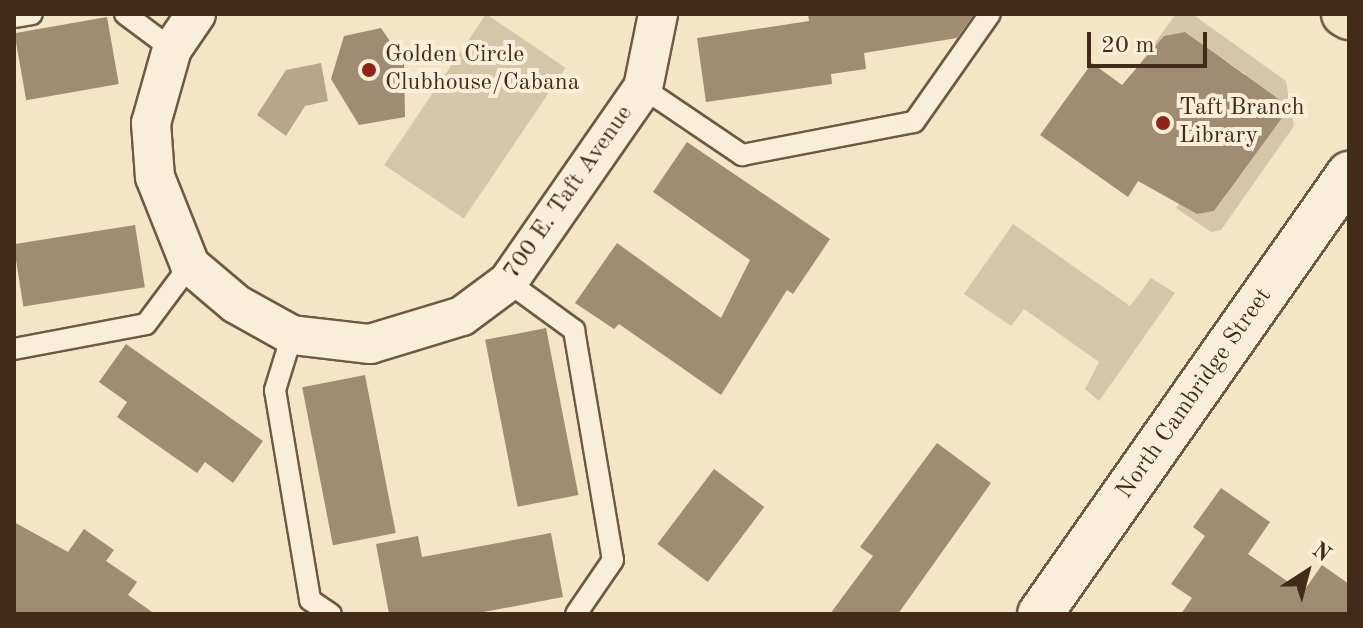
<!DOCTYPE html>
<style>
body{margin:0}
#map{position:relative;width:1363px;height:628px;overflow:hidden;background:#f4e5c6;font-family:"Old Standard TT",serif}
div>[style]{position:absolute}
.green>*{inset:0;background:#d6c6a9;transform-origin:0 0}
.water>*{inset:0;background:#b7a68b}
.building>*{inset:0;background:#9f8c73;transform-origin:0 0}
.roads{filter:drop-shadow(2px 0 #6e5a44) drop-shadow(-2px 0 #6e5a44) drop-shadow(0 2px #6e5a44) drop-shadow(0 -2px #6e5a44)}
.lane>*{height:20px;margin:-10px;padding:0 10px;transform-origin:10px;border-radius:10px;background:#f8eeda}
.street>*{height:38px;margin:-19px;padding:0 19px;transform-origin:19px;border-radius:19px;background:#f8eeda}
.secondary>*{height:44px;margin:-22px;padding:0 22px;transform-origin:22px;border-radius:22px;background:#f8eeda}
.primary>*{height:44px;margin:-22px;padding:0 22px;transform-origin:22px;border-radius:22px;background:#f4e5c6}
.dots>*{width:22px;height:22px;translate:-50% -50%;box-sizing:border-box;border:4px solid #f8eeda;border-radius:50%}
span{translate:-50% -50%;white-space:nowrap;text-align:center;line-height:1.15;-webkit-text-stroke:8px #f8eeda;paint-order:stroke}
.poi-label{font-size:24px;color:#422c19}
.left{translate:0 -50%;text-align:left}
.street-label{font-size:24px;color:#422c19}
.frame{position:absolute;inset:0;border:16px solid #422c19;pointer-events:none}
.north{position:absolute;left:1267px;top:532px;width:80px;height:80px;-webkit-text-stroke:6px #f8eeda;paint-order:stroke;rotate:36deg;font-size:22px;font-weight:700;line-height:32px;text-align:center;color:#422c19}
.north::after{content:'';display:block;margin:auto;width:28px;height:36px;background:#422c19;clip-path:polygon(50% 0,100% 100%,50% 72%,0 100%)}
.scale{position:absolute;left:1087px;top:32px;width:120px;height:36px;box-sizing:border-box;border:4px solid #422c19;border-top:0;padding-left:10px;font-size:24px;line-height:28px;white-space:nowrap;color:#422c19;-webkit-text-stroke:6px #f8eeda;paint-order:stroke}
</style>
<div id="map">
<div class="green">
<div style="left:486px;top:14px;width:96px;height:182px;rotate:34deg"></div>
<div style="clip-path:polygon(1176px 14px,1192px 14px,1286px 81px,1294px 126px,1221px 230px,1211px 232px,1176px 208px,1180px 203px,1197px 214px,1214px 211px,1226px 195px,1224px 179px,1239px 177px,1282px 118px,1280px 100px,1262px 87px,1248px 90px,1245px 74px,1218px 56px,1204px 58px,1202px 44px,1185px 32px,1164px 36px,1154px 51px,1156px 64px,1138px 66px)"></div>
<div style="clip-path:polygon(1013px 224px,1130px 306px,1151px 278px,1175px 293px,1099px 401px,1085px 389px,1099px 362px,1024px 309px,1011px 326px,964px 294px)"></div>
</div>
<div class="water">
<div style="clip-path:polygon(321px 63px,328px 101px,305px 106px,286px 136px,257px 115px,286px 70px)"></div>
</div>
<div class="building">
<div style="clip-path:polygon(808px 14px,974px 14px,957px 38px,864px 53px,866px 69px,831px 74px,832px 84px,706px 102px,697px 38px,809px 21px)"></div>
<div style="left:107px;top:17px;width:68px;height:94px;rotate:80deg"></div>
<div style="clip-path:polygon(381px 28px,404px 62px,405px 117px,359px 125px,331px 79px,344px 36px)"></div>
<div style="clip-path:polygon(1185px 32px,1280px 100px,1282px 118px,1214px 211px,1197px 214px,1138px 181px,1128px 197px,1040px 135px,1092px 63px,1122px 85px,1164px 36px)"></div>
<div style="clip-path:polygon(687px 142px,830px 239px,793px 294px,787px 290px,721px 395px,619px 324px,614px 329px,575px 303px,617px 243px,721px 318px,750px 260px,653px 192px)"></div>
<div style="left:135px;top:225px;width:63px;height:123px;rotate:81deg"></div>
<div style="left:546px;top:328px;width:170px;height:62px;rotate:79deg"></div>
<div style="clip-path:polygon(126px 344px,263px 441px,233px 483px,205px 462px,197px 473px,117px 417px,127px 402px,99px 382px)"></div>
<div style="left:365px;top:375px;width:161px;height:64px;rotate:79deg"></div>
<div style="clip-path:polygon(937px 443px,991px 483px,898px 614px,830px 614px,873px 556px,860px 547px)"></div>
<div style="left:714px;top:469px;width:63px;height:94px;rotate:37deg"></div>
<div style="clip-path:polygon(1221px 488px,1270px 522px,1248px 554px,1303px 592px,1322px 565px,1349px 584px,1349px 614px,1181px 614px,1192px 598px,1171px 584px,1205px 536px,1193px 527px)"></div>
<div style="clip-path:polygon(14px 522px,68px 552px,84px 529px,114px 550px,106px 561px,137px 582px,128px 595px,155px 614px,14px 614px)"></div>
<div style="clip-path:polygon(551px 533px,563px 597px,473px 614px,389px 614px,376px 544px,418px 536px,422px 557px)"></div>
</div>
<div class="roads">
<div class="lane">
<div style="left:125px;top:14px;width:59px;rotate:36.7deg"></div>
<div style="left:14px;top:17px;width:18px;rotate:-9deg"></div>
<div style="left:643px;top:88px;width:120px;rotate:34.1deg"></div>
<div style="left:742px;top:155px;width:175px;rotate:-10.9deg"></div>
<div style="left:914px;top:122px;width:132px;rotate:-54.9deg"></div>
<div style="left:508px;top:282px;width:82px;rotate:36deg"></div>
<div style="left:574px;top:330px;width:233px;rotate:80.4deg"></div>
<div style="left:613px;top:560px;width:65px;rotate:124.4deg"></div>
<div style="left:292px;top:335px;width:58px;rotate:107.2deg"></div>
<div style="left:275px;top:390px;width:213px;rotate:80.5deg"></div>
<div style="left:310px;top:600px;width:25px;rotate:34deg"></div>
<div style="left:14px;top:349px;width:134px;rotate:-10.7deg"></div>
<div style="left:146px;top:324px;width:74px;rotate:-53.3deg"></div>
</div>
<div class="street">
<div style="left:196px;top:14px;width:42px;rotate:124.4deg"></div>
<div style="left:172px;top:49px;width:77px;rotate:105.8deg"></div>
<div style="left:151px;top:123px;width:54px;rotate:85.8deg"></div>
<div style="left:155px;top:177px;width:95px;rotate:68.3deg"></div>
<div style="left:190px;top:265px;width:60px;rotate:40.3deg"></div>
<div style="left:236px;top:304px;width:64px;rotate:29deg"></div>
<div style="left:292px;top:335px;width:79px;rotate:6.6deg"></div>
<div style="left:370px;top:344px;width:96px;rotate:-16.9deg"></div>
<div style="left:462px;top:316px;width:57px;rotate:-36.5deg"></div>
<div style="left:508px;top:282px;width:236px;rotate:-55.2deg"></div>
<div style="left:643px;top:88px;width:76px;rotate:-78.5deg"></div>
</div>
<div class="secondary">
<div style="left:1040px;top:614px;width:538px;rotate:-54.92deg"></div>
</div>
<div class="primary">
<div style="left:1344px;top:14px;width:6px;rotate:31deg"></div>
</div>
</div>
<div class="dots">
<div style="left:369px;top:70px;background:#8f2418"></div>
<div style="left:1163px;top:123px;background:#8f2418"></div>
</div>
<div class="poi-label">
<span class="left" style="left:385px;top:70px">Golden Circle<br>Clubhouse/Cabana</span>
<span class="left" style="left:1179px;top:123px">Taft Branch<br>Library</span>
</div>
<div class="street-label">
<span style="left:569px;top:193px;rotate:-55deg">700 E. Taft Avenue</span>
<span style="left:1195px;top:394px;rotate:-55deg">North Cambridge Street</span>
</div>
<div class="frame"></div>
<div class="north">N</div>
<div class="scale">20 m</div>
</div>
